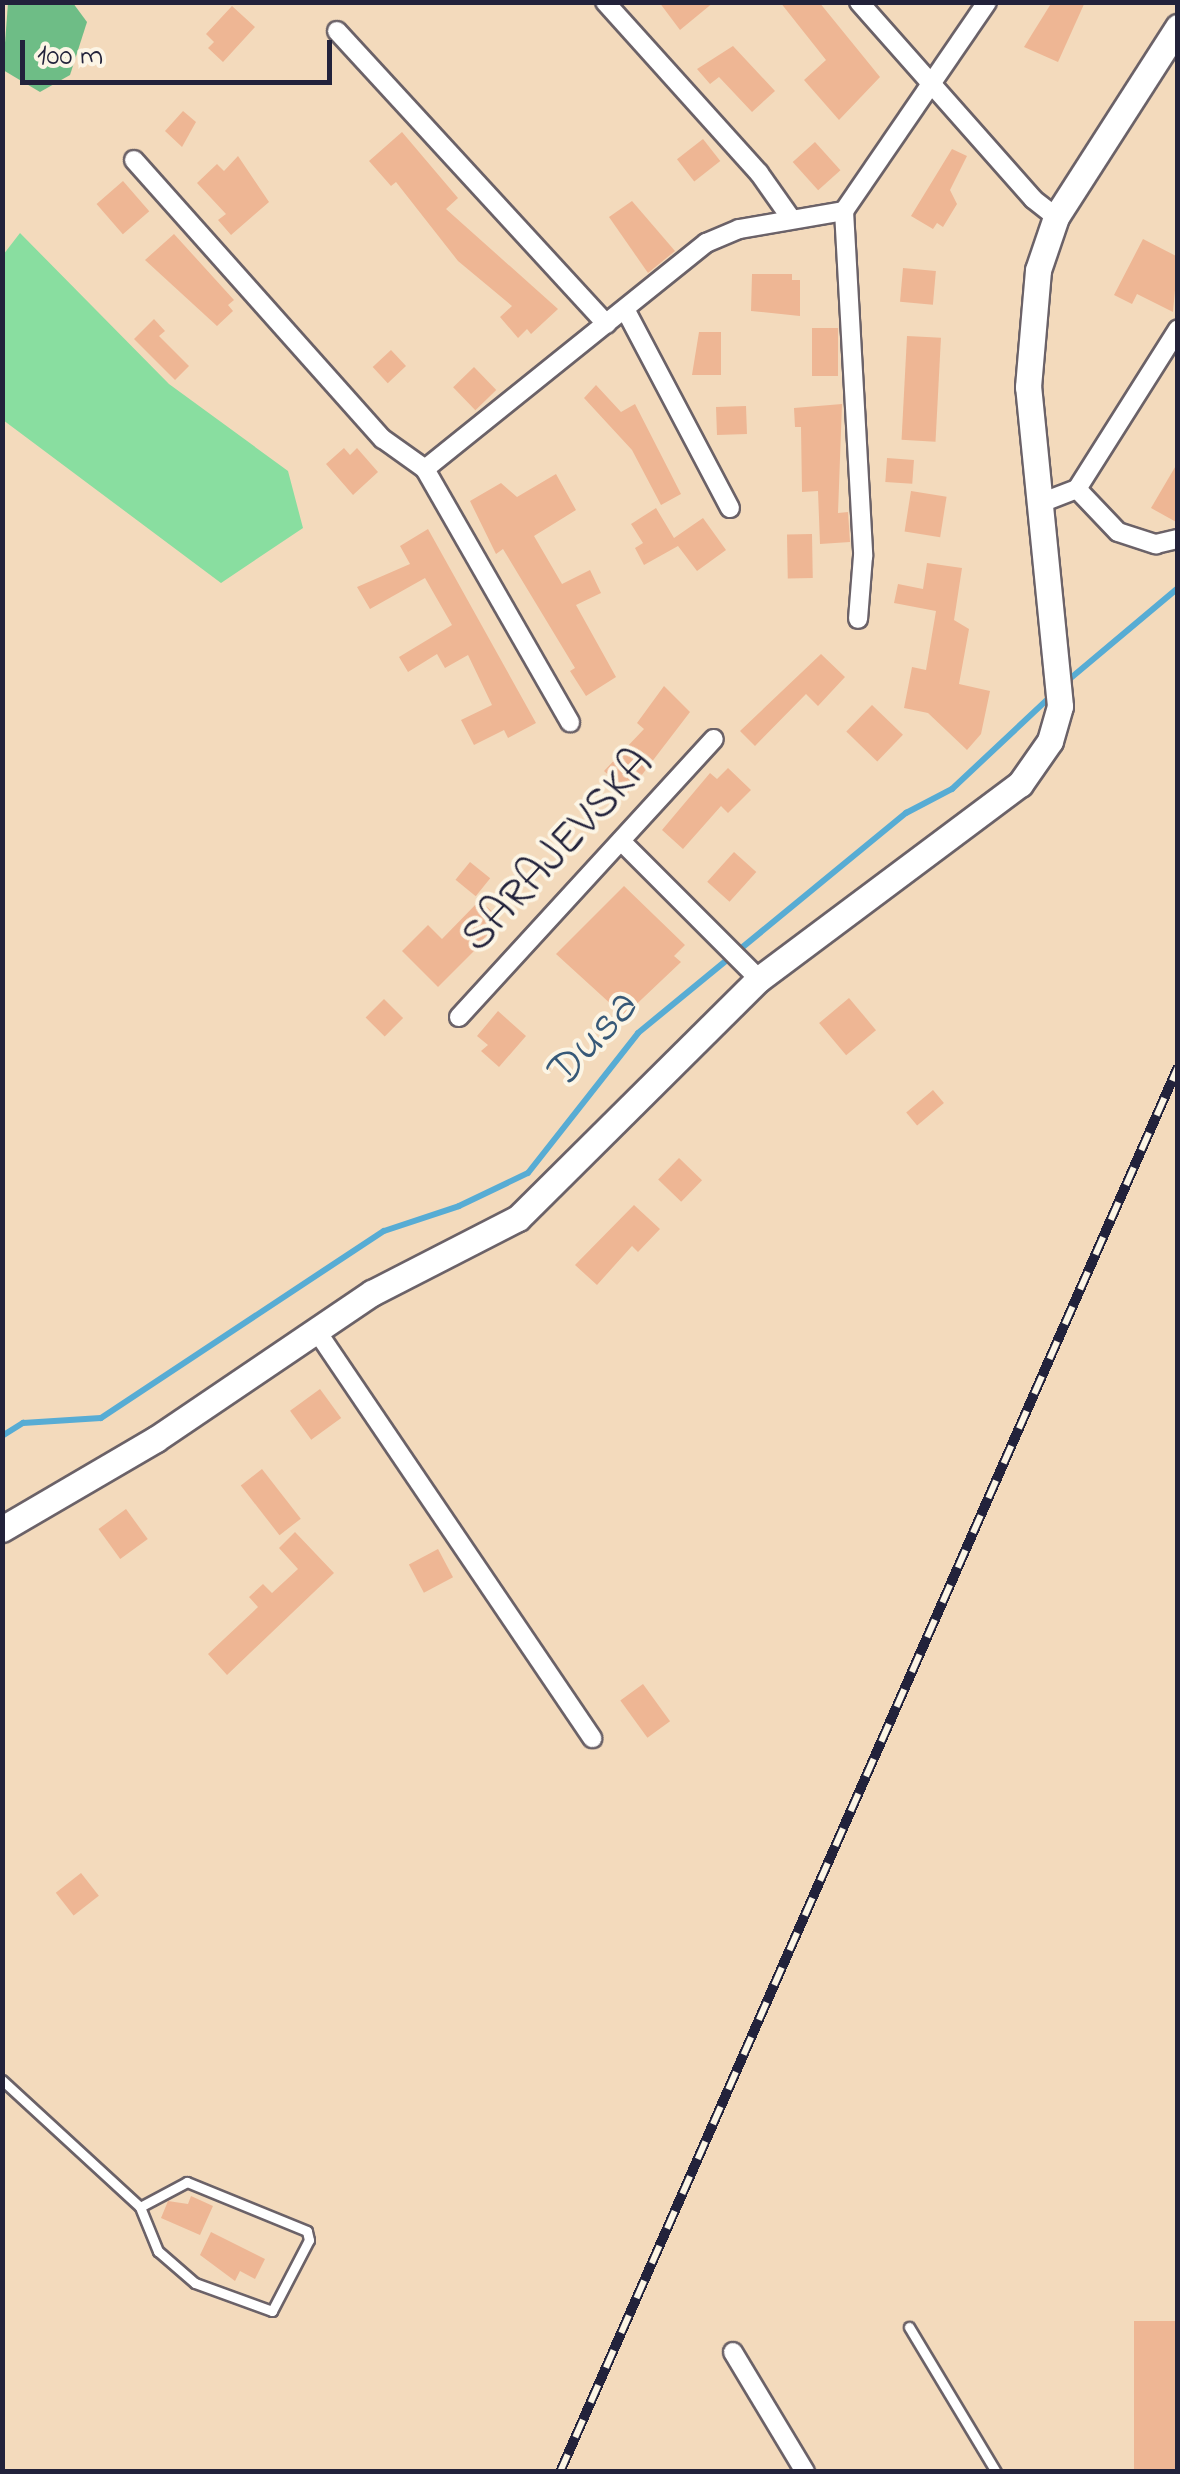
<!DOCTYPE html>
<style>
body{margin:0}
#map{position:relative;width:1180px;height:2474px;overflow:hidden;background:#f3dabc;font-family:"Indie Flower",sans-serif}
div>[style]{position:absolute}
.green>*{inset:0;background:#89dea0}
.forest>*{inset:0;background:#6ebd86}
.stream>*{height:6px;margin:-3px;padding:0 3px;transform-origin:3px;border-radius:3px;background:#57acd4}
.building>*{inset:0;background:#eeb694;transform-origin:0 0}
.roads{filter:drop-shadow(2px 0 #6b6268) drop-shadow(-2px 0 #6b6268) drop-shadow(0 2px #6b6268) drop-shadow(0 -2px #6b6268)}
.service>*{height:9px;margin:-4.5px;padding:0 4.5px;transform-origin:4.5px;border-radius:4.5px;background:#fff}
.minor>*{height:18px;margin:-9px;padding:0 9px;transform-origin:9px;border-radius:9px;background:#fff}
.secondary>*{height:25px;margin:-12.5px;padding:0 12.5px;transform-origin:12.5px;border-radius:12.5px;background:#fff}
.rail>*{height:10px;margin-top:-5px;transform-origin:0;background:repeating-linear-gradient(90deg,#fcf5e5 0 19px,#22223b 0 38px);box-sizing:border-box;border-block:2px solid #22223b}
span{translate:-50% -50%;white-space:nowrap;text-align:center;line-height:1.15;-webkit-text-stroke:8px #fcf5e5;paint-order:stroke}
.street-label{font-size:45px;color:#22223b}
.water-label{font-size:48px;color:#375978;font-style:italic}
.frame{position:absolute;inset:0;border:5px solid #22223b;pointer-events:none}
.scale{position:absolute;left:20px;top:40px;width:312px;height:45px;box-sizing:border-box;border:5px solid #22223b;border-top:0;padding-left:12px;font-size:30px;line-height:35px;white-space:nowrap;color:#22223b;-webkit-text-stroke:8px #fcf5e5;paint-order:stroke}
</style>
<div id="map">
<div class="green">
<div style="clip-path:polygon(20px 233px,169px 384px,288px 471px,303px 528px,221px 583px,3px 420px,3px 255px)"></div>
</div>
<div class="forest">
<div style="clip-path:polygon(8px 3px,73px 3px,87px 22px,70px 75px,40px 92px,3px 70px)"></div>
</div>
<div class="stream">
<div style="left:1066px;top:682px;width:146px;rotate:-40deg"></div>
<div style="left:2px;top:1436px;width:25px;rotate:-32deg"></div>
<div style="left:23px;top:1423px;width:78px;rotate:-3.7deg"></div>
<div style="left:101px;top:1418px;width:339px;rotate:-33.5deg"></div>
<div style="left:384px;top:1231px;width:79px;rotate:-18.4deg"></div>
<div style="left:459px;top:1206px;width:76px;rotate:-25.6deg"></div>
<div style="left:528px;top:1173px;width:178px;rotate:-51.8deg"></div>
<div style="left:638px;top:1033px;width:347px;rotate:-39.4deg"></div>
<div style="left:906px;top:813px;width:52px;rotate:-27.6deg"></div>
<div style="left:952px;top:789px;width:139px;rotate:-43.2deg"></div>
</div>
<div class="building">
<div style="clip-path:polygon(659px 2px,714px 2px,680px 30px)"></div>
<div style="clip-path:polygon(780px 2px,819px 2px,880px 77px,839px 120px,804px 80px,826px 60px)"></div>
<div style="clip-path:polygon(1052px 2px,1085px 2px,1058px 62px,1024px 47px)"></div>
<div style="clip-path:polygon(232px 6px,255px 27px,223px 62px,208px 48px,214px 42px,206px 34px)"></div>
<div style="clip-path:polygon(733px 46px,775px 91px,752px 112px,719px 77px,710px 84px,697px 69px)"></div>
<div style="clip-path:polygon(183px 111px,196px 122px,182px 147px,165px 131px)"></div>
<div style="clip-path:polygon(402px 132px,458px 198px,446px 209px,558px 309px,531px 334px,527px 329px,518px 338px,500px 317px,512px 306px,458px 261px,396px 182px,391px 186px,369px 161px)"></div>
<div style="left:703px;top:139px;width:28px;height:33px;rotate:52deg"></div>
<div style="left:815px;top:142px;width:38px;height:30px;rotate:48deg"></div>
<div style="clip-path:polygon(952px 149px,967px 156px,950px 190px,957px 204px,943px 227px,937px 223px,933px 229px,911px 216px)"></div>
<div style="clip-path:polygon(238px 156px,269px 202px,231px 235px,218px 220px,226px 214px,197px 183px,217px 164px,224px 171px)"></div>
<div style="left:123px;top:181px;width:40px;height:35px;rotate:49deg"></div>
<div style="clip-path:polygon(632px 201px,675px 251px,648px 273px,609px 217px)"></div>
<div style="clip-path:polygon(174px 234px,234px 300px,228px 305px,233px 311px,217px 326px,145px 260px)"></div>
<div style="clip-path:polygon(1143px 239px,1178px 257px,1173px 312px,1137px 294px,1132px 304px,1114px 295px)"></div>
<div style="left:903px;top:268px;width:33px;height:34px;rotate:5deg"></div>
<div style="clip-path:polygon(752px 274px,792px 274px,792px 280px,800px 280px,800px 316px,751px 311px)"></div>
<div style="clip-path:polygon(154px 319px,165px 331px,159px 336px,189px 366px,175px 380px,134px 339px)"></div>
<div style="left:812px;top:328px;width:26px;height:48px"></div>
<div style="clip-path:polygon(699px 332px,721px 332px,721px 375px,692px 375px)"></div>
<div style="left:907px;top:336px;width:34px;height:104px;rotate:3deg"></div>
<div style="left:391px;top:350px;width:22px;height:25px;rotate:47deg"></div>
<div style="left:474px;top:367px;width:32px;height:29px;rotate:46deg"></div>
<div style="clip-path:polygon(596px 385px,621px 412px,635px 404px,681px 494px,661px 505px,632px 450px,584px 398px)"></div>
<div style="clip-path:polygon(842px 404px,838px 513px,848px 512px,850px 542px,820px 544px,818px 491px,802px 492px,801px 427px,795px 427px,794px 408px)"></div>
<div style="left:746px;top:406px;width:28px;height:30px;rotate:88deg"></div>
<div style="clip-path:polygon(344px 448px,350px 455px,357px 448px,378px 472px,353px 495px,326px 464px)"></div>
<div style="left:887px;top:458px;width:27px;height:24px;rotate:4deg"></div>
<div style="clip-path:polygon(1178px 462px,1178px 523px,1151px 508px)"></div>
<div style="clip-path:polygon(556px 474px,576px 510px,534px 536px,562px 584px,590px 570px,601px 593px,576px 605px,616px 677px,586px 696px,570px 671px,575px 668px,503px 549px,496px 554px,470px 501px,501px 483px,517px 497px)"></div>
<div style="left:911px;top:491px;width:36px;height:41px;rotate:9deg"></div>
<div style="clip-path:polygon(656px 508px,674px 538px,703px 518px,726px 550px,697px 571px,678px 546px,644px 565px,635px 548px,643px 543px,631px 524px)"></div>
<div style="clip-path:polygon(428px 529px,536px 723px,508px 738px,504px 730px,474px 745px,461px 720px,492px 705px,468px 655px,445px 668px,437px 654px,408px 672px,399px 657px,452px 625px,425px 578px,370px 609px,357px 587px,410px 564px,400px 546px)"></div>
<div style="left:812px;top:534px;width:44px;height:25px;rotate:89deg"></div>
<div style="clip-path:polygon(927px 563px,962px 568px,954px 620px,969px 629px,959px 684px,990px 691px,981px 734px,967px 750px,928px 713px,904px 708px,912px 667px,926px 670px,936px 611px,894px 603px,898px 584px,923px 589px)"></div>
<div style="clip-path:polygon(821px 654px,845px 677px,818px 706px,806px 694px,755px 746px,740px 731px)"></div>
<div style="clip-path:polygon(664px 686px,690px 712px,628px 793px,604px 771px,644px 729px,637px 723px)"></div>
<div style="left:872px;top:705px;width:43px;height:37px;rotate:44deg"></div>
<div style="clip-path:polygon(728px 768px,751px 790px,728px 813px,721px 806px,683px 849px,662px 830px,710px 773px,717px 779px)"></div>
<div style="left:734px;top:852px;width:30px;height:40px;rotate:42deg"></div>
<div style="left:470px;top:862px;width:26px;height:23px;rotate:39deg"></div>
<div style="clip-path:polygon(624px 886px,685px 945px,674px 956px,681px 962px,624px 1016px,556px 954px)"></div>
<div style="clip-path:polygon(480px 900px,503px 922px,438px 987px,402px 951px,428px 925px,442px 939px)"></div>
<div style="left:849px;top:998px;width:42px;height:39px;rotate:50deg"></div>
<div style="left:384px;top:999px;width:27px;height:26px;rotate:45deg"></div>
<div style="clip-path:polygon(498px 1011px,526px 1036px,499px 1067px,481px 1051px,488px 1045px,477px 1036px)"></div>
<div style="left:933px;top:1090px;width:17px;height:35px;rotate:50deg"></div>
<div style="left:679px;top:1158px;width:32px;height:30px;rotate:44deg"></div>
<div style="clip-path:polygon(634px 1205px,660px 1229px,638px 1252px,632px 1246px,597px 1285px,575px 1265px)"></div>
<div style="left:320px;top:1389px;width:36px;height:37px;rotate:54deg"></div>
<div style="left:262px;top:1469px;width:63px;height:27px;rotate:52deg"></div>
<div style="left:126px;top:1509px;width:37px;height:34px;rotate:54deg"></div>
<div style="clip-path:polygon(295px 1532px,334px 1573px,227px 1675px,208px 1654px,258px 1607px,249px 1597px,263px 1584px,272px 1593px,298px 1569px,279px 1548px)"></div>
<div style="left:438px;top:1549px;width:32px;height:33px;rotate:62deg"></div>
<div style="left:643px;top:1684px;width:46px;height:28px;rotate:54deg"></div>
<div style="left:81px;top:1873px;width:29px;height:32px;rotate:52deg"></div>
<div style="clip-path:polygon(191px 2196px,213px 2206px,200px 2235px,161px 2218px,168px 2201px,188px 2204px)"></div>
<div style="clip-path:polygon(211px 2232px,265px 2259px,255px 2279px,240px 2271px,235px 2281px,200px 2255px)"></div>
<div style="left:1178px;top:2321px;width:151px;height:44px;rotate:90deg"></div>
</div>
<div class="roads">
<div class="service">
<div style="left:2px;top:2080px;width:188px;rotate:42.6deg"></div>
<div style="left:140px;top:2207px;width:48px;rotate:67.8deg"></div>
<div style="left:158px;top:2251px;width:49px;rotate:40.9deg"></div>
<div style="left:195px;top:2283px;width:82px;rotate:20deg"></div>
<div style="left:272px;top:2311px;width:80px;rotate:-62.5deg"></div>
<div style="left:309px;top:2240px;width:9px;rotate:-103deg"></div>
<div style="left:307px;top:2231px;width:130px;rotate:-157.8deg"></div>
<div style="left:187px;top:2182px;width:53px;rotate:152deg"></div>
<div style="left:909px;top:2327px;width:169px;rotate:59deg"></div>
</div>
<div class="minor">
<div style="left:605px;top:2px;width:230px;rotate:48deg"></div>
<div style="left:759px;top:173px;width:54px;rotate:54.8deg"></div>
<div style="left:859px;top:2px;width:263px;rotate:48.5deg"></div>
<div style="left:1033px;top:199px;width:29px;rotate:38deg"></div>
<div style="left:337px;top:31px;width:398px;rotate:47.4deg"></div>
<div style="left:134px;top:160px;width:374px;rotate:48.3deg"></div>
<div style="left:383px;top:439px;width:52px;rotate:35.5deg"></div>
<div style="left:425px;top:469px;width:292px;rotate:60.2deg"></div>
<div style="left:844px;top:211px;width:346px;rotate:86.8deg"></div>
<div style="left:863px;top:556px;width:63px;rotate:94.5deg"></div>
<div style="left:625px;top:309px;width:225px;rotate:62.2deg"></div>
<div style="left:425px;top:469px;width:361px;rotate:-38.8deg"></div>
<div style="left:706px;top:243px;width:36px;rotate:-23deg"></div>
<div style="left:739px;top:229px;width:107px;rotate:-9.7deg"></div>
<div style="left:844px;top:211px;width:253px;rotate:-55.6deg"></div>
<div style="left:1077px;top:489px;width:59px;rotate:46.4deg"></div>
<div style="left:1118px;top:532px;width:40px;rotate:18deg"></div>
<div style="left:1156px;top:544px;width:23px;rotate:-13deg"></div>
<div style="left:1038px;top:504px;width:42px;rotate:-21deg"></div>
<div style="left:1077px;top:489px;width:189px;rotate:-57.7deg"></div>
<div style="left:621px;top:841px;width:195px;rotate:45deg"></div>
<div style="left:459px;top:1017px;width:377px;rotate:-47.5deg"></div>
<div style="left:316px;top:1330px;width:493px;rotate:55.9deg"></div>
<div style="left:733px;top:2352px;width:140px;rotate:59deg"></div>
</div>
<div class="secondary">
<div style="left:2px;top:1529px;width:178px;rotate:-30.3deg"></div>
<div style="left:156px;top:1439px;width:261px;rotate:-34.1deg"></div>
<div style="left:372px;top:1293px;width:164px;rotate:-27.2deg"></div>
<div style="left:518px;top:1218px;width:339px;rotate:-44.8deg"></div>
<div style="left:759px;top:979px;width:326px;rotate:-36.8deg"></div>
<div style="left:1020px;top:784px;width:52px;rotate:-55.1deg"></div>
<div style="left:1050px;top:741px;width:36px;rotate:-74deg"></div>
<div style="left:1060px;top:706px;width:321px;rotate:-95.7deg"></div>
<div style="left:1028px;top:387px;width:117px;rotate:-85.1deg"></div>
<div style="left:1038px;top:270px;width:56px;rotate:-71.2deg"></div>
<div style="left:1056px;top:217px;width:226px;rotate:-57.3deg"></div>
</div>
</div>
<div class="rail">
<div style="left:560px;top:2472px;width:1535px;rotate:-66.26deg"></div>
</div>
<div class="street-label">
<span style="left:559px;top:852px;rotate:-47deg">SARAJEVSKA</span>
</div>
<div class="water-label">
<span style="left:592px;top:1042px;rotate:-48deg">Dusa</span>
</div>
<div class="frame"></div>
<div class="scale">100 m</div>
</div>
